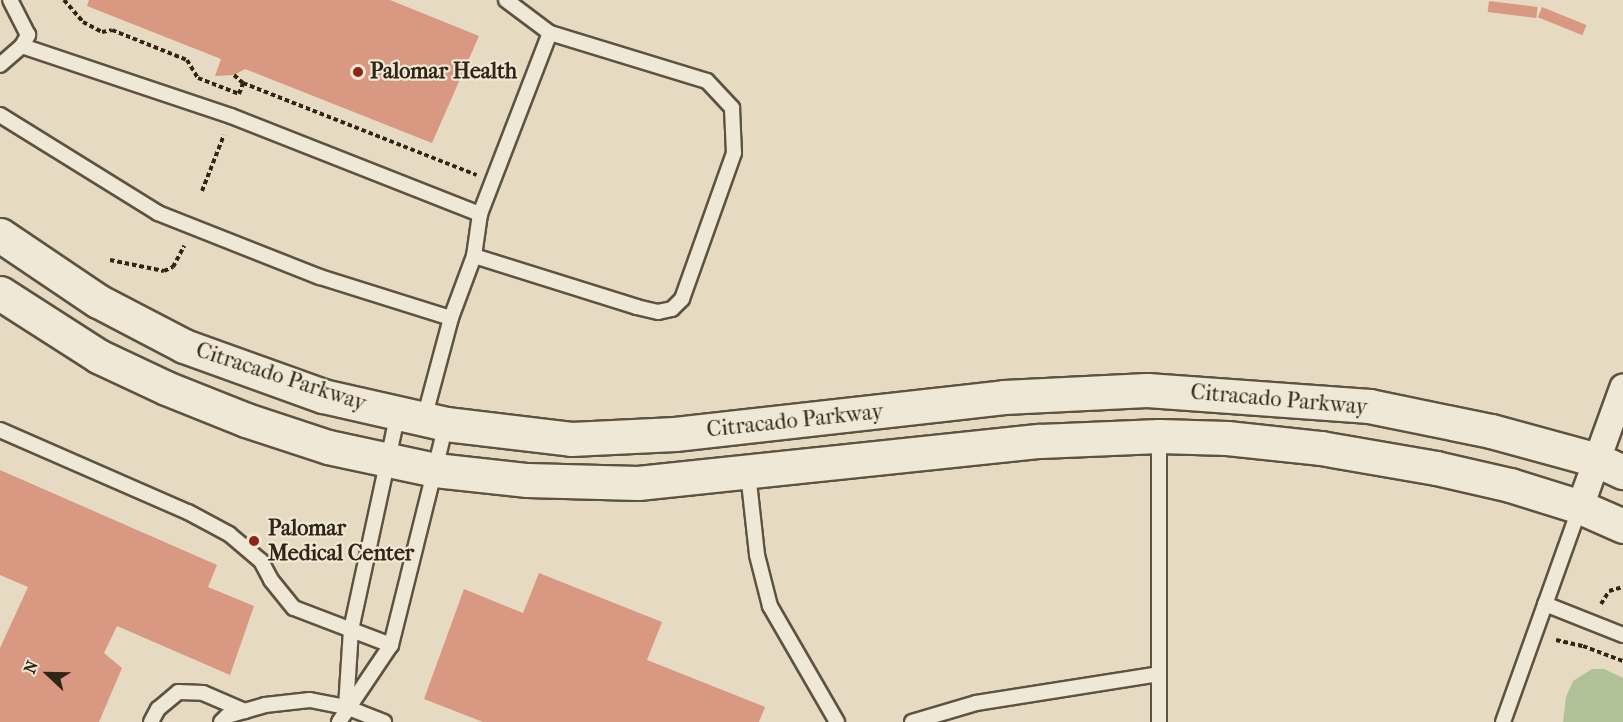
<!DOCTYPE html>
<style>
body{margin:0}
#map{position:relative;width:1623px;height:722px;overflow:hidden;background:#e6dbc2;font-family:"IM FELL French Canon",serif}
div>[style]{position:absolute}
.green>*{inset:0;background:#b1c197}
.building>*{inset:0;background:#d89882;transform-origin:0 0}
.path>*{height:4px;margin-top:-2px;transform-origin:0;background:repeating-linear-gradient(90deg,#312516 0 4.5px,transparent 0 7.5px)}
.roads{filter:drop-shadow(2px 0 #5e5241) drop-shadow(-2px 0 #5e5241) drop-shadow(0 2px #5e5241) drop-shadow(0 -2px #5e5241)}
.service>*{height:14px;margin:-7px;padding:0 7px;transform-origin:7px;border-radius:7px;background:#efe8d7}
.minor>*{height:26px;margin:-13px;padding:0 13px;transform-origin:13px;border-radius:13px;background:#efe8d7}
.secondary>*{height:33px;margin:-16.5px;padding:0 16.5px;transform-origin:16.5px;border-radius:16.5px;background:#efe8d7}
.dots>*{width:16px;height:16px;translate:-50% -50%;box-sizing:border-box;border:3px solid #efe8d7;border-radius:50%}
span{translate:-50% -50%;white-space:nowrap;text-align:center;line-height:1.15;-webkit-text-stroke:4.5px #efe8d7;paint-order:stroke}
.poi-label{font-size:22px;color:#312516;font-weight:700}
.left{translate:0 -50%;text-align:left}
.street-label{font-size:22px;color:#312516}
.north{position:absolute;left:18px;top:644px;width:60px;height:60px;-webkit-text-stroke:4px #efe8d7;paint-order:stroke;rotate:292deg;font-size:16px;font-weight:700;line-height:24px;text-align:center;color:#312516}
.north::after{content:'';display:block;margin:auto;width:21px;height:27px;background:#312516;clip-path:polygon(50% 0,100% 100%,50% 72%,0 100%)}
</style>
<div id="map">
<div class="green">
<div style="clip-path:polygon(1592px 669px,1604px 669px,1623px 678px,1623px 722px,1563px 722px,1566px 697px,1573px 681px)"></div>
</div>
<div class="building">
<div style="clip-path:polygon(89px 0,390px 0,479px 36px,432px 143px,245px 69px,234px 75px,215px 76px,221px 59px,87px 6px)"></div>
<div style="left:1489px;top:1px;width:49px;height:11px;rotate:7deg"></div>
<div style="left:1542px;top:7px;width:48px;height:11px;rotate:22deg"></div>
<div style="clip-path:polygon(0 470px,217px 565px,208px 587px,254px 606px,230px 675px,117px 626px,104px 653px,122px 668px,99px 722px,0 722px,0 648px,28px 587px,0 575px)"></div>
<div style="clip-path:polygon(539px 573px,662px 622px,647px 660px,765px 707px,759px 722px,483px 722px,424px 699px,464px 589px,523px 613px)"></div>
</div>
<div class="path">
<div style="left:64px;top:0;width:29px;rotate:49deg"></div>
<div style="left:83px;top:22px;width:21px;rotate:28deg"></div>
<div style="left:102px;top:32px;width:10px;rotate:-11deg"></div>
<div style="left:112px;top:30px;width:81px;rotate:21.8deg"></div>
<div style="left:187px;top:60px;width:21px;rotate:59deg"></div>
<div style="left:198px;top:78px;width:44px;rotate:21.3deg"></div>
<div style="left:239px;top:94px;width:12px;rotate:-70deg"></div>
<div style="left:243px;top:83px;width:251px;rotate:21.5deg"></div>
<div style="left:234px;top:75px;width:12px;rotate:42deg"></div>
<div style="left:202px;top:191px;width:60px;rotate:-68.6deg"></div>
<div style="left:110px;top:260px;width:55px;rotate:11.5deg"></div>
<div style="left:164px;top:271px;width:10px;rotate:-24deg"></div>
<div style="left:173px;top:267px;width:24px;rotate:-62deg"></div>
<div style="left:1601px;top:604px;width:15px;rotate:-58deg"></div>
<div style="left:1609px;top:591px;width:15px;rotate:-16deg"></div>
<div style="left:1556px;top:640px;width:28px;rotate:13deg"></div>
<div style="left:1583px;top:646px;width:43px;rotate:20.6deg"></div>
</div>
<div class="roads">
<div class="service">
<div style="left:506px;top:0;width:55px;rotate:36.9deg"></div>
<div style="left:22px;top:46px;width:220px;rotate:18.5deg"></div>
<div style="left:231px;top:116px;width:268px;rotate:21.5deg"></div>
<div style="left:480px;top:214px;width:194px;rotate:-68.9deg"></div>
<div style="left:550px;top:33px;width:164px;rotate:17deg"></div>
<div style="left:707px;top:81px;width:37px;rotate:47deg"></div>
<div style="left:732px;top:108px;width:45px;rotate:87.5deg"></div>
<div style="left:734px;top:153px;width:155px;rotate:109.6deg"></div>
<div style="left:682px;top:299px;width:14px;rotate:135deg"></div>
<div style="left:672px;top:309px;width:14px;rotate:168deg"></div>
<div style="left:658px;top:312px;width:22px;rotate:-167deg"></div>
<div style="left:637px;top:307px;width:171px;rotate:-162.6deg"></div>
<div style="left:474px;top:256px;width:66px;rotate:110.4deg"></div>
<div style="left:451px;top:318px;width:105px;rotate:105deg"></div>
<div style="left:0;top:65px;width:29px;rotate:-41deg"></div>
<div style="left:22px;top:46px;width:13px;rotate:-61deg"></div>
<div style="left:28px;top:35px;width:39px;rotate:-117deg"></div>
<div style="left:0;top:115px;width:186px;rotate:31.8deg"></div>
<div style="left:158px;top:213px;width:174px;rotate:21.6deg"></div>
<div style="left:320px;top:277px;width:137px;rotate:17.4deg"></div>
<div style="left:474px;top:256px;width:42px;rotate:-81.9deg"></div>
<div style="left:0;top:430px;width:205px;rotate:23.6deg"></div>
<div style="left:188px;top:512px;width:47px;rotate:28.2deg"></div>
<div style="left:229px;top:534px;width:42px;rotate:40.2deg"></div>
<div style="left:261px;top:561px;width:21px;rotate:62deg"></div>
<div style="left:271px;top:580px;width:36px;rotate:51deg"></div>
<div style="left:294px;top:608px;width:104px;rotate:20.9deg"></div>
<div style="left:748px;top:473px;width:82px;rotate:83.7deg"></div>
<div style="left:757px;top:555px;width:53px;rotate:75.7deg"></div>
<div style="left:770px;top:606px;width:134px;rotate:60deg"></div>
<div style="left:1545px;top:604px;width:84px;rotate:21.7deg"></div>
<div style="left:346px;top:707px;width:77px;rotate:-86.3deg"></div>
<div style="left:351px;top:630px;width:222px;rotate:-77.8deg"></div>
<div style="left:151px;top:722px;width:15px;rotate:-62deg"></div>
<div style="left:158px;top:709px;width:26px;rotate:-40deg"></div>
<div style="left:178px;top:692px;width:25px;rotate:2deg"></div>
<div style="left:203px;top:693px;width:46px;rotate:23.2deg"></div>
<div style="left:221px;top:722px;width:8px;rotate:-45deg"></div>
<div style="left:227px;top:716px;width:40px;rotate:-16deg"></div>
<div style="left:265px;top:705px;width:45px;rotate:-6.3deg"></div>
<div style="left:310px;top:700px;width:37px;rotate:11deg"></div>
<div style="left:346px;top:707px;width:41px;rotate:21.5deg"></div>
<div style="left:339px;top:722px;width:93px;rotate:-56deg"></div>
<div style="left:391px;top:645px;width:228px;rotate:-76deg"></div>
<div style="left:912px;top:722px;width:67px;rotate:-16.5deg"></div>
<div style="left:976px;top:703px;width:185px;rotate:-9deg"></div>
<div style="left:1159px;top:722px;width:286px;rotate:-90deg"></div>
<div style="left:1503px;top:722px;width:228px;rotate:-70.3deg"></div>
</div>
<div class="minor">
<div style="left:1580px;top:507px;width:127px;rotate:-70.1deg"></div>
</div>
<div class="secondary">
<div style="left:0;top:235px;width:118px;rotate:34deg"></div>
<div style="left:98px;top:301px;width:97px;rotate:27.6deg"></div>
<div style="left:184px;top:346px;width:148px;rotate:19.8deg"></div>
<div style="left:323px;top:396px;width:126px;rotate:12.8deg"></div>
<div style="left:446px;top:424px;width:126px;rotate:6.8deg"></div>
<div style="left:571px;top:439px;width:104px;rotate:-2.8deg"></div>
<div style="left:675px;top:434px;width:331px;rotate:-6.4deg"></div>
<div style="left:1004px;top:397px;width:143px;rotate:-2.8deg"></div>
<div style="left:1147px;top:390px;width:223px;rotate:4.1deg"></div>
<div style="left:1369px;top:406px;width:125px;rotate:11.6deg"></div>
<div style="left:1491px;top:431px;width:110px;rotate:15.3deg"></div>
<div style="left:1597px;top:460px;width:29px;rotate:25deg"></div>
<div style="left:0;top:293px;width:117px;rotate:32.7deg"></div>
<div style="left:98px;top:356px;width:75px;rotate:25.2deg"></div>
<div style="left:166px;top:388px;width:86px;rotate:21.8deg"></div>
<div style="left:246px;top:420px;width:86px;rotate:18.2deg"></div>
<div style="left:328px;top:447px;width:109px;rotate:12.1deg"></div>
<div style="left:435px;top:470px;width:93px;rotate:6.2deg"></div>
<div style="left:527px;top:480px;width:111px;rotate:1.5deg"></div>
<div style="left:638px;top:483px;width:404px;rotate:-6deg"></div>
<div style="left:1040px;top:441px;width:119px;rotate:-2.4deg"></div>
<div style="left:1159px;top:436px;width:68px;rotate:1.7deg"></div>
<div style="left:1227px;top:438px;width:95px;rotate:6.1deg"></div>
<div style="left:1321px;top:448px;width:117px;rotate:9.9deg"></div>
<div style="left:1436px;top:468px;width:76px;rotate:12.9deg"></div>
<div style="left:1510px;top:485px;width:73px;rotate:17.4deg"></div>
<div style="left:1580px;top:507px;width:47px;rotate:23.8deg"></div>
</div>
</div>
<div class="dots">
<div style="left:358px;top:72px;background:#8f2418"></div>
<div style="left:254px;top:541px;background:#8f2418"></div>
</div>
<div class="poi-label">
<span class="left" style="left:370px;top:72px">Palomar Health</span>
<span class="left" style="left:268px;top:541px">Palomar<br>Medical Center</span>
</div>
<div class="street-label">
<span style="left:281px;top:377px;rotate:18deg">Citracado Parkway</span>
<span style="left:1279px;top:400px;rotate:5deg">Citracado Parkway</span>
<span style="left:795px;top:421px;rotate:-6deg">Citracado Parkway</span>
</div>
<div class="north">N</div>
</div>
